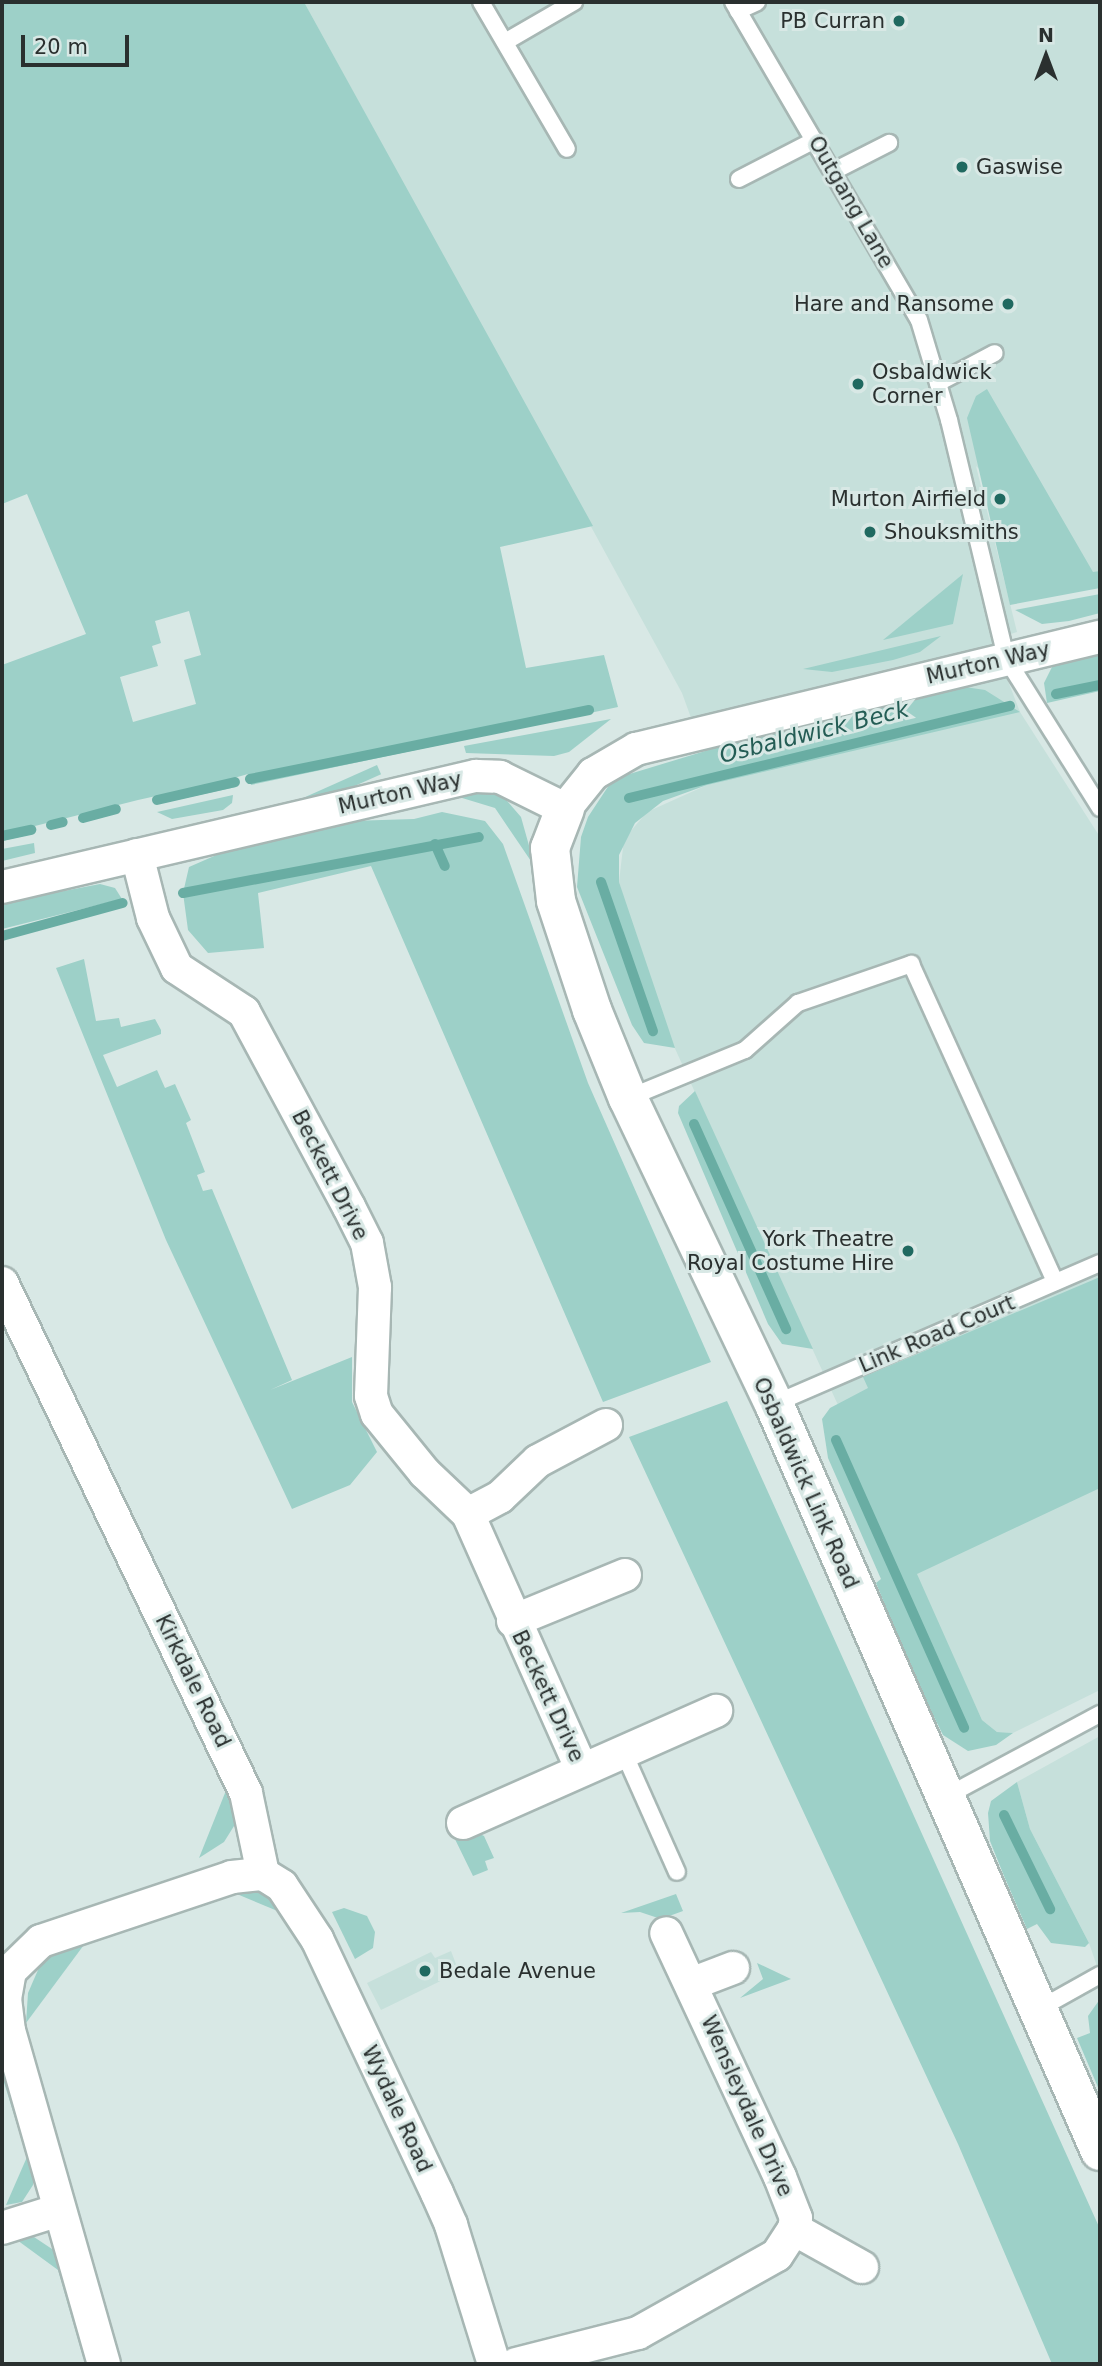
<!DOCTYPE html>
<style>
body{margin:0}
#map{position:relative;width:1102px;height:2366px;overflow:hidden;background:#d8e8e5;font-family:"DejaVu Sans",sans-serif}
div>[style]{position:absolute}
.built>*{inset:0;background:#c6e0db}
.green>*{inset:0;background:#9dd0c8;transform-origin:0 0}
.stream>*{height:10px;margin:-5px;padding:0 5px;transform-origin:5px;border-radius:5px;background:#69ada3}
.roads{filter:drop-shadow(2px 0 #a7b7b4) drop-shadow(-2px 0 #a7b7b4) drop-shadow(0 2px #a7b7b4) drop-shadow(0 -2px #a7b7b4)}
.service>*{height:16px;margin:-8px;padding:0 8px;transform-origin:8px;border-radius:8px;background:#fff}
.minor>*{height:32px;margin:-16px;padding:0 16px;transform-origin:16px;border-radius:16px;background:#fff}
.tertiary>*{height:38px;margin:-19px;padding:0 19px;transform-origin:19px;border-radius:19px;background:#fff}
.dots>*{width:19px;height:19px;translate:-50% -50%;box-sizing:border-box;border:4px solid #d8e8e5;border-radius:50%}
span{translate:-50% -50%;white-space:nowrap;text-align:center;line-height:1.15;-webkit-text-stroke:6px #d8e8e5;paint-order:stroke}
.poi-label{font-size:21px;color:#2a302f}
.right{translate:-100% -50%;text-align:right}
.left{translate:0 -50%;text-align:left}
.street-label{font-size:21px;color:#2a302f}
.water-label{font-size:23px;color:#245d55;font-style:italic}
.frame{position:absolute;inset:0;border:4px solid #2a302f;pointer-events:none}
.north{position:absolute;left:1011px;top:21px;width:70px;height:70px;-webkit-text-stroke:5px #d8e8e5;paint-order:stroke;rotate:0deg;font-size:19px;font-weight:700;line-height:28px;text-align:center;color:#2a302f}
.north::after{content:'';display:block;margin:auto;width:24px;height:32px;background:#2a302f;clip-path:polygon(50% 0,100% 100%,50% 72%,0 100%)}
.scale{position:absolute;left:21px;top:35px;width:108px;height:32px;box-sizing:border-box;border:4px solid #2a302f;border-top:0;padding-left:9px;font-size:21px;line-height:24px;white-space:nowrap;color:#2a302f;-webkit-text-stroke:5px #d8e8e5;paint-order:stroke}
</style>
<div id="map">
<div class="built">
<div style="clip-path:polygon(304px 2px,1100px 2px,1100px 571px,1093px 573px,976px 466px,1017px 632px,992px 640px,1020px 712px,1100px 837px,1100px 1690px,1013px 1733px,997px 1732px,982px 1720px,672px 1042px,630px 921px,619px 882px,624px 839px,647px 812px,707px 785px,711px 773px,682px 693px)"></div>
<div style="clip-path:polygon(1100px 1736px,1100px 1975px,1089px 1943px,1030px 1829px,1017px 1782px)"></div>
<div style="clip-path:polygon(451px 1951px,459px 1972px,381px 2010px,367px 1983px,431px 1952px,435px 1958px)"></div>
</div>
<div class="green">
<div style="clip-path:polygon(evenodd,2px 2px,304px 2px,593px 526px,500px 547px,526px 668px,604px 655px,618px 707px,251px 785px,248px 774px,234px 778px,236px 787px,158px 804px,156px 796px,138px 800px,31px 827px,32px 834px,2px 841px,2px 665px,86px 634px,27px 494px,2px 504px,2px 2px,189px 611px,201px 655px,184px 660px,196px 704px,133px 722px,120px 677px,158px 666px,152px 646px,161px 643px,155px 621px,189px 611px)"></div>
<div style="clip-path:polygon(987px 389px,1093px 572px,1100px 571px,1100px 588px,1010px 605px,967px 418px,976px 396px)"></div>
<div style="clip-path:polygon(963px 574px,953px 624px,883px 640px)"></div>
<div style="clip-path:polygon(1100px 594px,1100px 613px,1069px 621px,1042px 624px,1015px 610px)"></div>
<div style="clip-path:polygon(941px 636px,920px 652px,893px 660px,832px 672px,803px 669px)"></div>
<div style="clip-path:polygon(1100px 648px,1100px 691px,1047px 703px,1044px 683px,1055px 661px)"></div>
<div style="clip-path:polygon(952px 685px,985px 690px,1020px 712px,707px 785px,663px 801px,635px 823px,619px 855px,619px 882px,675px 1048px,644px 1043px,632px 1025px,577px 887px,581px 837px,588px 817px,613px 779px,771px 731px)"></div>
<div style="clip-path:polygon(611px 719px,569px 752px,554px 756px,466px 753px,464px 746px)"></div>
<div style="left:377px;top:765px;width:10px;height:130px;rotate:66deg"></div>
<div style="clip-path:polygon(487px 791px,501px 794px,521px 817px,535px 867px,495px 808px,449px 794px)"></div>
<div style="clip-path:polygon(233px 795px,232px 803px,223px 810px,172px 819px,157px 812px)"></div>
<div style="clip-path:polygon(442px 812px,485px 821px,503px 844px,588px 1083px,711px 1362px,603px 1402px,371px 866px,258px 893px,264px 948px,208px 953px,188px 930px,183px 893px,189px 867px,237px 846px,350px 821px,414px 819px)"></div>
<div style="clip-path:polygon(34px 843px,35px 853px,2px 861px,2px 849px)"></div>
<div style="clip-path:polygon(100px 884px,115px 888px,122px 899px,2px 929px,2px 903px)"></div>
<div style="clip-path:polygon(84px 959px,96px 1021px,119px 1018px,121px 1027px,155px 1019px,161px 1030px,161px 1034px,103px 1055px,117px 1087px,157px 1070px,165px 1088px,175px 1084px,191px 1120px,186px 1123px,205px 1172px,197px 1175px,203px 1191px,212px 1189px,292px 1380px,270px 1390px,352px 1357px,352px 1402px,377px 1452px,350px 1485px,292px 1509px,166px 1240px,56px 968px)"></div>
<div style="clip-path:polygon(695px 1091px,807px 1336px,813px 1349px,782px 1344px,768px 1324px,678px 1113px,679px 1106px)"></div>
<div style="clip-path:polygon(1100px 1277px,1100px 1488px,917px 1574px,982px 1720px,997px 1732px,1013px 1733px,996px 1745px,968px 1751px,943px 1735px,915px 1679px,876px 1583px,881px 1579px,828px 1458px,822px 1419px,830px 1408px,868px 1388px,863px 1377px)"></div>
<div style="clip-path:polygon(727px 1401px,1100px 2229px,1100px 2364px,1052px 2364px,958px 2144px,629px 1437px)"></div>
<div style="clip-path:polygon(1017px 1782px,1030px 1829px,1089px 1943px,1085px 1947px,1051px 1943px,1037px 1924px,1027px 1929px,1004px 1876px,990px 1841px,988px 1813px,991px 1801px)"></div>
<div style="clip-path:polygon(229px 1783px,237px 1815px,234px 1826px,224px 1842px,199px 1858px)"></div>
<div style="clip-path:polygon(472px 1830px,484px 1836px,494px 1858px,485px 1861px,488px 1870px,473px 1876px,451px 1831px)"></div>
<div style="clip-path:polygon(220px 1887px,264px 1889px,292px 1917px)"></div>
<div style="clip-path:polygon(676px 1894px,683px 1911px,661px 1919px,640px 1912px,621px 1913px)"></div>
<div style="clip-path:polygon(344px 1908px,367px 1916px,375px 1932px,373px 1948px,355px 1959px,332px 1912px)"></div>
<div style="clip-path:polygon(92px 1934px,26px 2023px,28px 1993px,41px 1963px,51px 1952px)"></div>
<div style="clip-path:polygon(757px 1963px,791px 1979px,740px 1998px,763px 1979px)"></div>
<div style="clip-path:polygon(1100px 1999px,1100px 2092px,1077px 2038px,1090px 2033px,1088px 2016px)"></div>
<div style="clip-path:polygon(2px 2054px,34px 2173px,33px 2185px,22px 2202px,6px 2205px,27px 2157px,2px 2076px)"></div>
<div style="clip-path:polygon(34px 2237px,58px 2253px,89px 2354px,83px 2357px,58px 2270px,17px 2240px)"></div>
</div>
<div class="stream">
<div style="left:1056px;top:694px;width:45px;rotate:-11.6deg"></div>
<div style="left:250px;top:779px;width:346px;rotate:-11.5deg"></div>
<div style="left:629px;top:798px;width:392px;rotate:-13.6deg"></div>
<div style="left:157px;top:800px;width:80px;rotate:-13deg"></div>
<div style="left:83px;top:818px;width:34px;rotate:-15deg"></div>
<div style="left:51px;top:825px;width:12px;rotate:-14deg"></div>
<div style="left:2px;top:836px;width:30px;rotate:-12deg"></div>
<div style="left:435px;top:844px;width:24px;rotate:66deg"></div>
<div style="left:601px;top:882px;width:158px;rotate:70.8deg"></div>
<div style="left:183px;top:893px;width:301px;rotate:-10.7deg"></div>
<div style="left:2px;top:936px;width:125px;rotate:-15.3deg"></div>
<div style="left:694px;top:1124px;width:225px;rotate:65.8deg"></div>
<div style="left:836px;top:1440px;width:315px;rotate:66deg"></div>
<div style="left:1004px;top:1815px;width:105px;rotate:63.9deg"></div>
</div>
<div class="roads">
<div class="service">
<div style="left:481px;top:2px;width:170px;rotate:59.7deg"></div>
<div style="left:733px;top:2px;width:368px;rotate:59.7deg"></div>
<div style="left:919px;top:320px;width:104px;rotate:73.3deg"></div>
<div style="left:949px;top:420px;width:245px;rotate:76.5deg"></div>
<div style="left:1006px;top:658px;width:177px;rotate:57.9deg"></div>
<div style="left:738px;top:11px;width:21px;rotate:-25deg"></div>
<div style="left:505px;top:42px;width:80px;rotate:-30.1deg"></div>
<div style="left:834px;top:171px;width:62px;rotate:-27deg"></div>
<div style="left:739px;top:179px;width:85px;rotate:-27.2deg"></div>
<div style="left:938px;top:383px;width:64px;rotate:-27.8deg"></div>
<div style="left:628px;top:1098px;width:126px;rotate:-22.3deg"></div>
<div style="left:745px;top:1050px;width:71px;rotate:-41.6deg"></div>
<div style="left:798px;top:1003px;width:120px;rotate:-19deg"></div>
<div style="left:911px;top:964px;width:349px;rotate:65.6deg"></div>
<div style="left:774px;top:1404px;width:355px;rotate:-23.4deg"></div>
<div style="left:624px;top:1753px;width:130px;rotate:66deg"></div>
<div style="left:945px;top:1797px;width:176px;rotate:-28.2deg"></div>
<div style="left:1037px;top:2010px;width:72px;rotate:-29.1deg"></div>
</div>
<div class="minor">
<div style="left:137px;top:855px;width:65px;rotate:75.7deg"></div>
<div style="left:153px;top:918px;width:55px;rotate:64.4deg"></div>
<div style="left:177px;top:968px;width:80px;rotate:33.3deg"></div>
<div style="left:244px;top:1012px;width:221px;rotate:61.7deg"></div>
<div style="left:349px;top:1207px;width:40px;rotate:63.4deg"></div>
<div style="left:367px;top:1243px;width:45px;rotate:79.7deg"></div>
<div style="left:375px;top:1287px;width:109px;rotate:92.1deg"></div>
<div style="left:371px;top:1396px;width:19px;rotate:72deg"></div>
<div style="left:377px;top:1414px;width:76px;rotate:50.9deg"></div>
<div style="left:425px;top:1473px;width:59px;rotate:43.6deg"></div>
<div style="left:468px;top:1514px;width:280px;rotate:66deg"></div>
<div style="left:2px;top:887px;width:487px;rotate:-13.2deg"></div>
<div style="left:476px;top:776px;width:24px;rotate:2deg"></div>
<div style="left:500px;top:777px;width:72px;rotate:26.2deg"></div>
<div style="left:565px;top:809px;width:45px;rotate:-51.3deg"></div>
<div style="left:593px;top:774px;width:50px;rotate:-30.2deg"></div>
<div style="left:636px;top:749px;width:477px;rotate:-13.6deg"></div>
<div style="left:2px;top:1283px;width:565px;rotate:64.43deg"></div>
<div style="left:246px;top:1793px;width:83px;rotate:78.1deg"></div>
<div style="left:468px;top:1514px;width:36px;rotate:-28deg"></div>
<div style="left:500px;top:1497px;width:52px;rotate:-43.5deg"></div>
<div style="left:538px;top:1461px;width:77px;rotate:-27.9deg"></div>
<div style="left:513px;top:1621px;width:121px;rotate:-22.3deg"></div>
<div style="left:463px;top:1823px;width:277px;rotate:-23.9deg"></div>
<div style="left:263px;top:1874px;width:22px;rotate:32deg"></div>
<div style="left:282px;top:1886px;width:64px;rotate:56.6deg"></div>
<div style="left:317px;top:1939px;width:281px;rotate:64.7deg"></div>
<div style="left:437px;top:2193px;width:35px;rotate:66deg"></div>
<div style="left:451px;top:2225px;width:145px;rotate:72.8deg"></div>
<div style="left:691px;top:1984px;width:45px;rotate:-20.9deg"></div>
<div style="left:2px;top:2228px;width:60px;rotate:-17.5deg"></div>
<div style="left:794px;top:2229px;width:78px;rotate:29.2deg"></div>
<div style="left:104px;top:2364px;width:346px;rotate:-105.9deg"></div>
<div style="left:9px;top:2031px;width:32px;rotate:-97deg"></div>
<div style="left:5px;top:1999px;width:28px;rotate:-80deg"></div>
<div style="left:10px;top:1971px;width:43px;rotate:-44.1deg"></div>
<div style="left:41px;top:1941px;width:201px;rotate:-18.5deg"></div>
<div style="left:232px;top:1877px;width:31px;rotate:-6deg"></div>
<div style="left:516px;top:2364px;width:126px;rotate:-14.3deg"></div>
<div style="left:638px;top:2333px;width:159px;rotate:-29.3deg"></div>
<div style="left:777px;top:2255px;width:31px;rotate:-57deg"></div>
<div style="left:794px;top:2229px;width:11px;rotate:-80deg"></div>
<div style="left:796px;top:2218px;width:44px;rotate:-111.3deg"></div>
<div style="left:780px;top:2177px;width:269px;rotate:-115deg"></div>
</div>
<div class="tertiary">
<div style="left:565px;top:809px;width:42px;rotate:111deg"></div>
<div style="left:550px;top:848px;width:53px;rotate:83.5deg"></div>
<div style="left:556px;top:901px;width:115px;rotate:71.7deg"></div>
<div style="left:592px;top:1010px;width:95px;rotate:67.8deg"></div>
<div style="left:628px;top:1098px;width:339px;rotate:64.5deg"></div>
<div style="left:774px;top:1404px;width:815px;rotate:66.42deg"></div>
</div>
</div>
<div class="dots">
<div style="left:899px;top:21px;background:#206960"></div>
<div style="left:962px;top:167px;background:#206960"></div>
<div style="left:1008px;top:304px;background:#206960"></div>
<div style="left:858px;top:384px;background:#206960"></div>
<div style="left:1000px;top:499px;background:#206960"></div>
<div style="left:870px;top:532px;background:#206960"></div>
<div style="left:908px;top:1251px;background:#206960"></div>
<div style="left:425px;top:1971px;background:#206960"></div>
</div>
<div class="poi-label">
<span class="right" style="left:885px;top:21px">PB Curran</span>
<span class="left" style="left:976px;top:167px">Gaswise</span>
<span class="right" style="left:994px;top:304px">Hare and Ransome</span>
<span class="left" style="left:872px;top:384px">Osbaldwick<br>Corner</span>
<span class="right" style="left:986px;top:499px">Murton Airfield</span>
<span class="left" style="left:884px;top:532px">Shouksmiths</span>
<span class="right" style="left:894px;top:1251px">York Theatre<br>Royal Costume Hire</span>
<span class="left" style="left:439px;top:1971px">Bedale Avenue</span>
</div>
<div class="street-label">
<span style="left:851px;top:202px;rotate:60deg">Outgang Lane</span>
<span style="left:988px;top:663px;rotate:-13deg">Murton Way</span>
<span style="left:400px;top:793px;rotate:-13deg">Murton Way</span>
<span style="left:330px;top:1175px;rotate:63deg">Beckett Drive</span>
<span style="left:937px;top:1334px;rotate:-23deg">Link Road Court</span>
<span style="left:806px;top:1483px;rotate:66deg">Osbaldwick Link Road</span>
<span style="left:193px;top:1681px;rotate:64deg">Kirkdale Road</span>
<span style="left:548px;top:1696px;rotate:65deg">Beckett Drive</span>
<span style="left:747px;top:2106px;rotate:66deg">Wensleydale Drive</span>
<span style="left:397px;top:2109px;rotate:65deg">Wydale Road</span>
</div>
<div class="water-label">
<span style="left:814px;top:732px;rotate:-14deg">Osbaldwick Beck</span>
</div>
<div class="frame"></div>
<div class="north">N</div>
<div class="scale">20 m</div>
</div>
